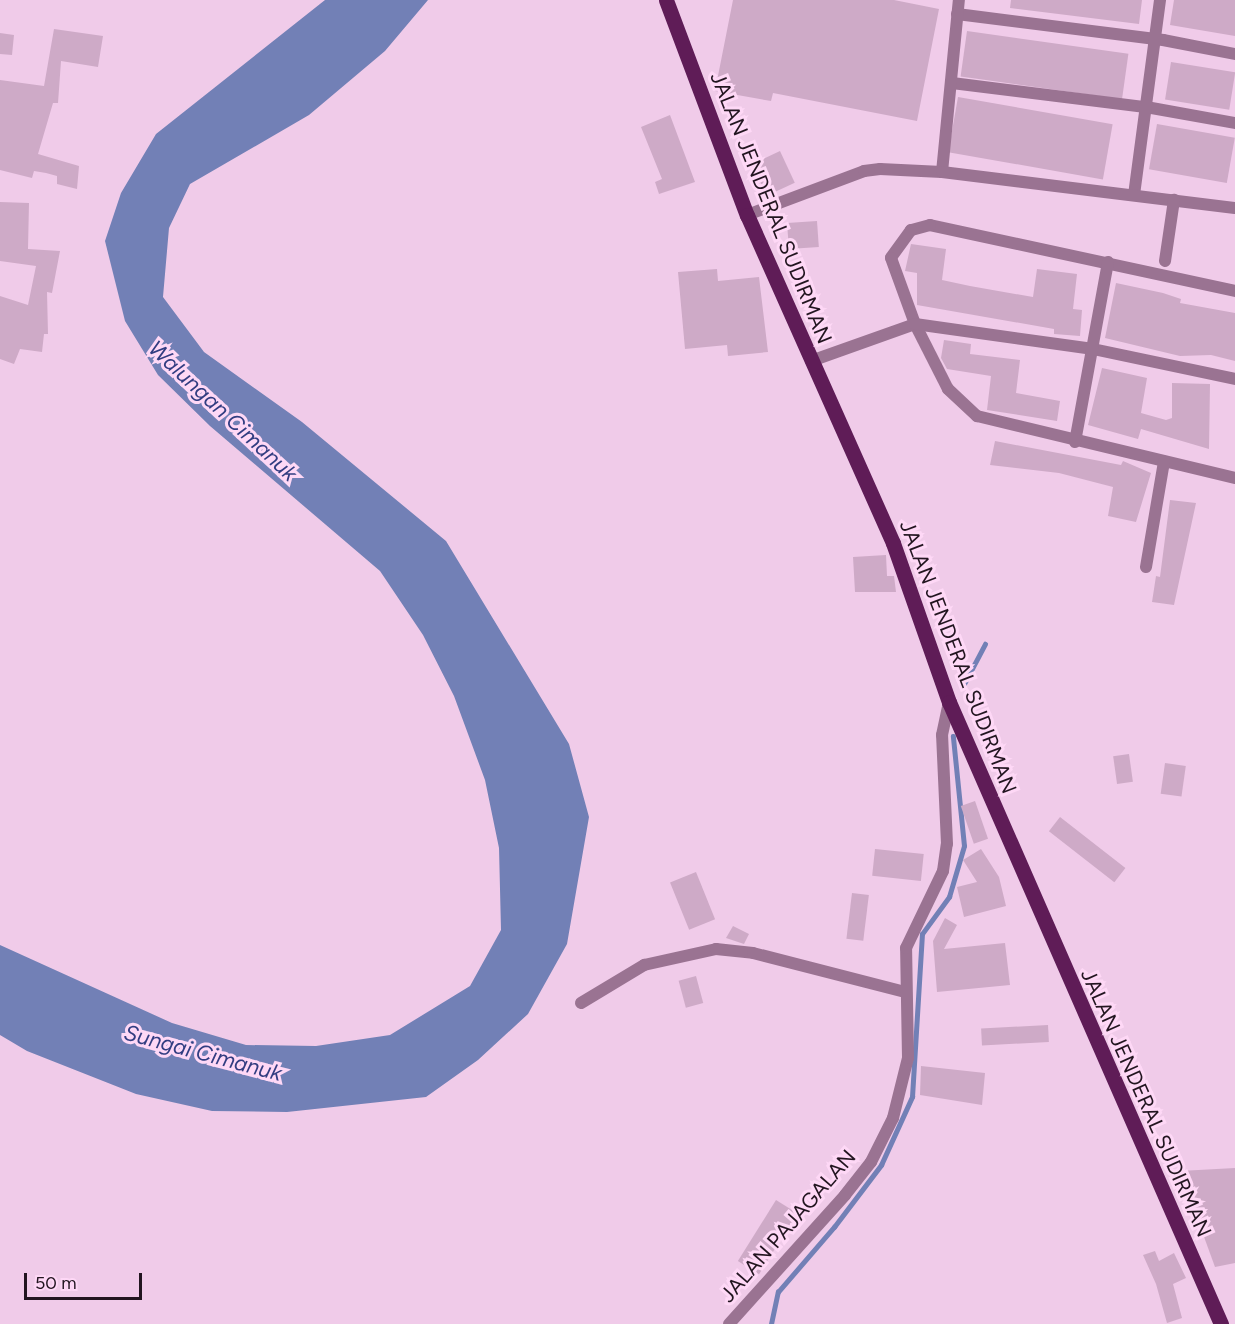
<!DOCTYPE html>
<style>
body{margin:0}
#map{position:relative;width:1235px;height:1324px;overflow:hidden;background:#f0cbe9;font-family:Figtree,sans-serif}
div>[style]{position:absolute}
.water>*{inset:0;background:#7280b6}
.stream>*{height:4.5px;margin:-2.25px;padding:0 2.25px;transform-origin:2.25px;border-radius:2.25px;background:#7280b6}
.building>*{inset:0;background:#ceaac7;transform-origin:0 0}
.minor>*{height:12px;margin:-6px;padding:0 6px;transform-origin:6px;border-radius:6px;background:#9a7392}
.primary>*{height:15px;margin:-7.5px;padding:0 7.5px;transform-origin:7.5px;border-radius:7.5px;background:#5f1c57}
span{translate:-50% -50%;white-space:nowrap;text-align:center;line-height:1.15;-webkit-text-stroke:6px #fed8f6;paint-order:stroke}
.street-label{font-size:21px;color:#221520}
.water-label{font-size:22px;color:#323d81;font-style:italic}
.scale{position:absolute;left:24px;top:1273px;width:118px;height:27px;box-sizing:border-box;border:3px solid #221520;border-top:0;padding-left:8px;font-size:18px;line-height:21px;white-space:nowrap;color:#221520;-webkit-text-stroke:4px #fed8f6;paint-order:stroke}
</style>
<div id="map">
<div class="water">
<div style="clip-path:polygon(325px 0,428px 0,385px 51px,309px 115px,190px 184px,169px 228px,163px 297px,204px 352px,302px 422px,446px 541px,569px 744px,589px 817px,567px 944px,528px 1014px,478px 1060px,426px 1097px,287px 1112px,212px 1111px,136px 1094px,27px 1051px,0 1035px,0 945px,172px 1023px,246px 1045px,316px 1046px,390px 1035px,470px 986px,501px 930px,499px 848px,485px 780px,454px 696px,423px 635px,380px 571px,210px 426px,158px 375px,125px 321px,105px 241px,121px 193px,156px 134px)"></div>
</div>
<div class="stream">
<div style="left:964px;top:684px;width:45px;rotate:-62.3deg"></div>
<div style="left:771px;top:1324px;width:33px;rotate:-78deg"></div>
<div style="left:778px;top:1292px;width:86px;rotate:-49.3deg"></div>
<div style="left:834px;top:1227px;width:78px;rotate:-52.8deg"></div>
<div style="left:881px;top:1165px;width:75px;rotate:-65.5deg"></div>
<div style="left:912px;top:1097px;width:163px;rotate:-86.5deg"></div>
<div style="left:922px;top:934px;width:46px;rotate:-53.9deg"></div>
<div style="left:949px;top:897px;width:53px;rotate:-73.6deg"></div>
<div style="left:964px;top:846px;width:110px;rotate:-95.8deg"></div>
</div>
<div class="building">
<div style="clip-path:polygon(733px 0,894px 0,939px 9px,917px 121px,773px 93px,771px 101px,715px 91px)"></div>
<div style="clip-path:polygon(1011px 0,1142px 0,1139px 24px,1010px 8px)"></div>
<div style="clip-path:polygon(1174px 0,1235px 0,1235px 36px,1170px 25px)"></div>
<div style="clip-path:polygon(54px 29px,103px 36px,98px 67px,61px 61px,58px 103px,53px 103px,38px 154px,79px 166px,77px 189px,57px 184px,57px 176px,46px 173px,34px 171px,32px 178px,0 170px,0 80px,44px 86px)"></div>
<div style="left:967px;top:31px;width:163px;height:46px;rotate:8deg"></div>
<div style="clip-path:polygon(0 33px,14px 35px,12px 55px,0 54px)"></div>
<div style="left:1171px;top:62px;width:65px;height:38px;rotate:9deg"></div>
<div style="left:958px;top:97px;width:157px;height:56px;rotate:10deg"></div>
<div style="clip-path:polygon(670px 115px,695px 182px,659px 194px,655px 182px,662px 179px,641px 127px)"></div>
<div style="left:1157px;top:124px;width:79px;height:46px;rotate:10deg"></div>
<div style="left:780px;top:151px;width:35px;height:31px;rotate:65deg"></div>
<div style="clip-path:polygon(0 202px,29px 203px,28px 249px,60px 251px,52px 293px,47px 292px,48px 334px,44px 334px,42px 352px,20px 349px,14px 364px,0 359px,0 296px,28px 305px,36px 266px,0 261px)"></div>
<div style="left:817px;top:221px;width:26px;height:30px;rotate:86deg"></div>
<div style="clip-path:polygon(911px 244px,946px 249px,942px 280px,970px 286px,1033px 297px,1037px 269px,1077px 274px,1073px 309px,1082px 310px,1080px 336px,1054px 334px,1054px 329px,917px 305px,917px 273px,905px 271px)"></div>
<div style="clip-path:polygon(717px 269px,718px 281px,759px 277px,768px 352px,728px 356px,727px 345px,685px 349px,678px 272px)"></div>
<div style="clip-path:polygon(1116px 283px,1163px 293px,1181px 299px,1180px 303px,1235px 313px,1235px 361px,1211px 355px,1180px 356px,1105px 338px)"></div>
<div style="clip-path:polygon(944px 340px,971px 344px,970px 354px,1020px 360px,1016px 393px,1060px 401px,1057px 421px,987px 410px,991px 376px,947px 369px,941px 358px)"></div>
<div style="clip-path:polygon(1102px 368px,1147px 378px,1141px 413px,1166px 420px,1172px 418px,1172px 383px,1210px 384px,1209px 449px,1141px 429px,1138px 439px,1088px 425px)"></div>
<div style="clip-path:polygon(995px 441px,1121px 465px,1123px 461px,1151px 473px,1136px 522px,1108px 516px,1113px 487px,1059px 473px,990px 465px)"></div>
<div style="clip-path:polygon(1170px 500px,1196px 503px,1174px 605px,1152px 602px,1156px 576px,1160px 577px)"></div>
<div style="clip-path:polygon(886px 555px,887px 576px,894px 576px,896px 592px,855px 592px,853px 557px)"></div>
<div style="left:1129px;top:754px;width:28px;height:16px;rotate:82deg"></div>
<div style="left:1165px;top:763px;width:21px;height:31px;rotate:8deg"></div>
<div style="left:975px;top:801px;width:40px;height:15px;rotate:71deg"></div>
<div style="left:1060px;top:817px;width:83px;height:18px;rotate:38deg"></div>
<div style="left:875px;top:849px;width:49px;height:27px;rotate:6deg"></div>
<div style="clip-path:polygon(981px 849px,999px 877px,1006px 906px,964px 917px,957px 887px,977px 882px,963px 860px)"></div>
<div style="left:696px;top:872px;width:51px;height:28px;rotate:68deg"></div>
<div style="left:852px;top:893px;width:17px;height:46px;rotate:7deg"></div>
<div style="clip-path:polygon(945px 918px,957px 925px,944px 949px,1005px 943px,1010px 985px,937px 992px,933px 941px)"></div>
<div style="clip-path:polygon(733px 926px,749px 934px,744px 944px,726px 938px)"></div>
<div style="left:696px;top:976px;width:28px;height:18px;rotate:75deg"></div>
<div style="left:1048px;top:1025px;width:17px;height:67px;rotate:87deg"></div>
<div style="clip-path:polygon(921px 1066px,985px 1073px,982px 1105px,920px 1095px)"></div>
<div style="clip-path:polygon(1235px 1168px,1235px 1263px,1215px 1267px,1180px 1171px)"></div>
<div style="left:776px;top:1200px;width:25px;height:72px;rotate:32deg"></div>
<div style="clip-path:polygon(1155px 1251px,1159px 1261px,1174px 1253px,1186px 1278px,1173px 1284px,1182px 1318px,1167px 1323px,1156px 1284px,1143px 1255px)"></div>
</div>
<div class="minor">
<div style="left:957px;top:14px;width:208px;rotate:7.2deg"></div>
<div style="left:1163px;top:40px;width:73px;rotate:11deg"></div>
<div style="left:952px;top:83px;width:195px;rotate:7.1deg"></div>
<div style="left:1146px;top:107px;width:90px;rotate:10.2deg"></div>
<div style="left:942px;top:172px;width:173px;rotate:-84.4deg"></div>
<div style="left:1134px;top:195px;width:197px;rotate:-82.4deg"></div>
<div style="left:747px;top:215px;width:125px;rotate:-20.6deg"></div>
<div style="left:864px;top:171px;width:16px;rotate:-7deg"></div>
<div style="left:880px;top:169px;width:62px;rotate:2.8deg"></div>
<div style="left:942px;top:172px;width:295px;rotate:7deg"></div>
<div style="left:1165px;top:261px;width:62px;rotate:-81.6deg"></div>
<div style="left:1235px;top:291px;width:312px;rotate:-167.8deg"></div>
<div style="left:930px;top:225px;width:20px;rotate:165deg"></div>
<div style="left:911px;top:230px;width:34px;rotate:126deg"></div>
<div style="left:891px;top:258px;width:70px;rotate:70deg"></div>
<div style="left:915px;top:324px;width:73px;rotate:63.1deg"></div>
<div style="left:948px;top:389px;width:40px;rotate:43deg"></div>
<div style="left:977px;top:416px;width:265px;rotate:13.5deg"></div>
<div style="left:811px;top:361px;width:110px;rotate:-19.6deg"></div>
<div style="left:915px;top:324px;width:180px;rotate:8deg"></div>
<div style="left:1093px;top:349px;width:145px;rotate:11.9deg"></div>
<div style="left:1075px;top:442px;width:183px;rotate:-79.6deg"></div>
<div style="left:1146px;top:567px;width:107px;rotate:-80.3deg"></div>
<div style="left:581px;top:1003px;width:74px;rotate:-31.1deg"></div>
<div style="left:644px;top:965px;width:74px;rotate:-12.5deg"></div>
<div style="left:716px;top:949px;width:37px;rotate:6deg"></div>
<div style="left:753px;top:953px;width:157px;rotate:14.4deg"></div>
<div style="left:729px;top:1324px;width:173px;rotate:-48deg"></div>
<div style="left:845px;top:1195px;width:42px;rotate:-51.8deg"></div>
<div style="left:871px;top:1162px;width:49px;rotate:-63.4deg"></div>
<div style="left:893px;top:1118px;width:62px;rotate:-76deg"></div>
<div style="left:908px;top:1058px;width:110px;rotate:-91deg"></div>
<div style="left:906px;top:948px;width:85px;rotate:-64.3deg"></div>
<div style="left:943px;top:871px;width:27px;rotate:-82deg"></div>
<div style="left:947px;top:844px;width:109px;rotate:-92.6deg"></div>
<div style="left:942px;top:735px;width:34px;rotate:-78deg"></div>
</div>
<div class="primary">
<div style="left:666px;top:0;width:230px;rotate:69.4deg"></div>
<div style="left:747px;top:215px;width:359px;rotate:66deg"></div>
<div style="left:893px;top:543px;width:169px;rotate:70.6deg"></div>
<div style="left:949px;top:702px;width:679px;rotate:66.38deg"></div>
</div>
<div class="street-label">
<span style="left:771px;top:208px;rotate:68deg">JALAN JENDERAL SUDIRMAN</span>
<span style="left:958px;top:657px;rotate:69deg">JALAN JENDERAL SUDIRMAN</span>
<span style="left:1146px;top:1103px;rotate:66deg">JALAN JENDERAL SUDIRMAN</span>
<span style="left:788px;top:1226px;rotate:-49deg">JALAN PAJAGALAN</span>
</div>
<div class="water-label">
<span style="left:223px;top:411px;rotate:43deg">Walungan Cimanuk</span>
<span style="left:203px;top:1053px;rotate:15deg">Sungai Cimanuk</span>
</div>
<div class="scale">50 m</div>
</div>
